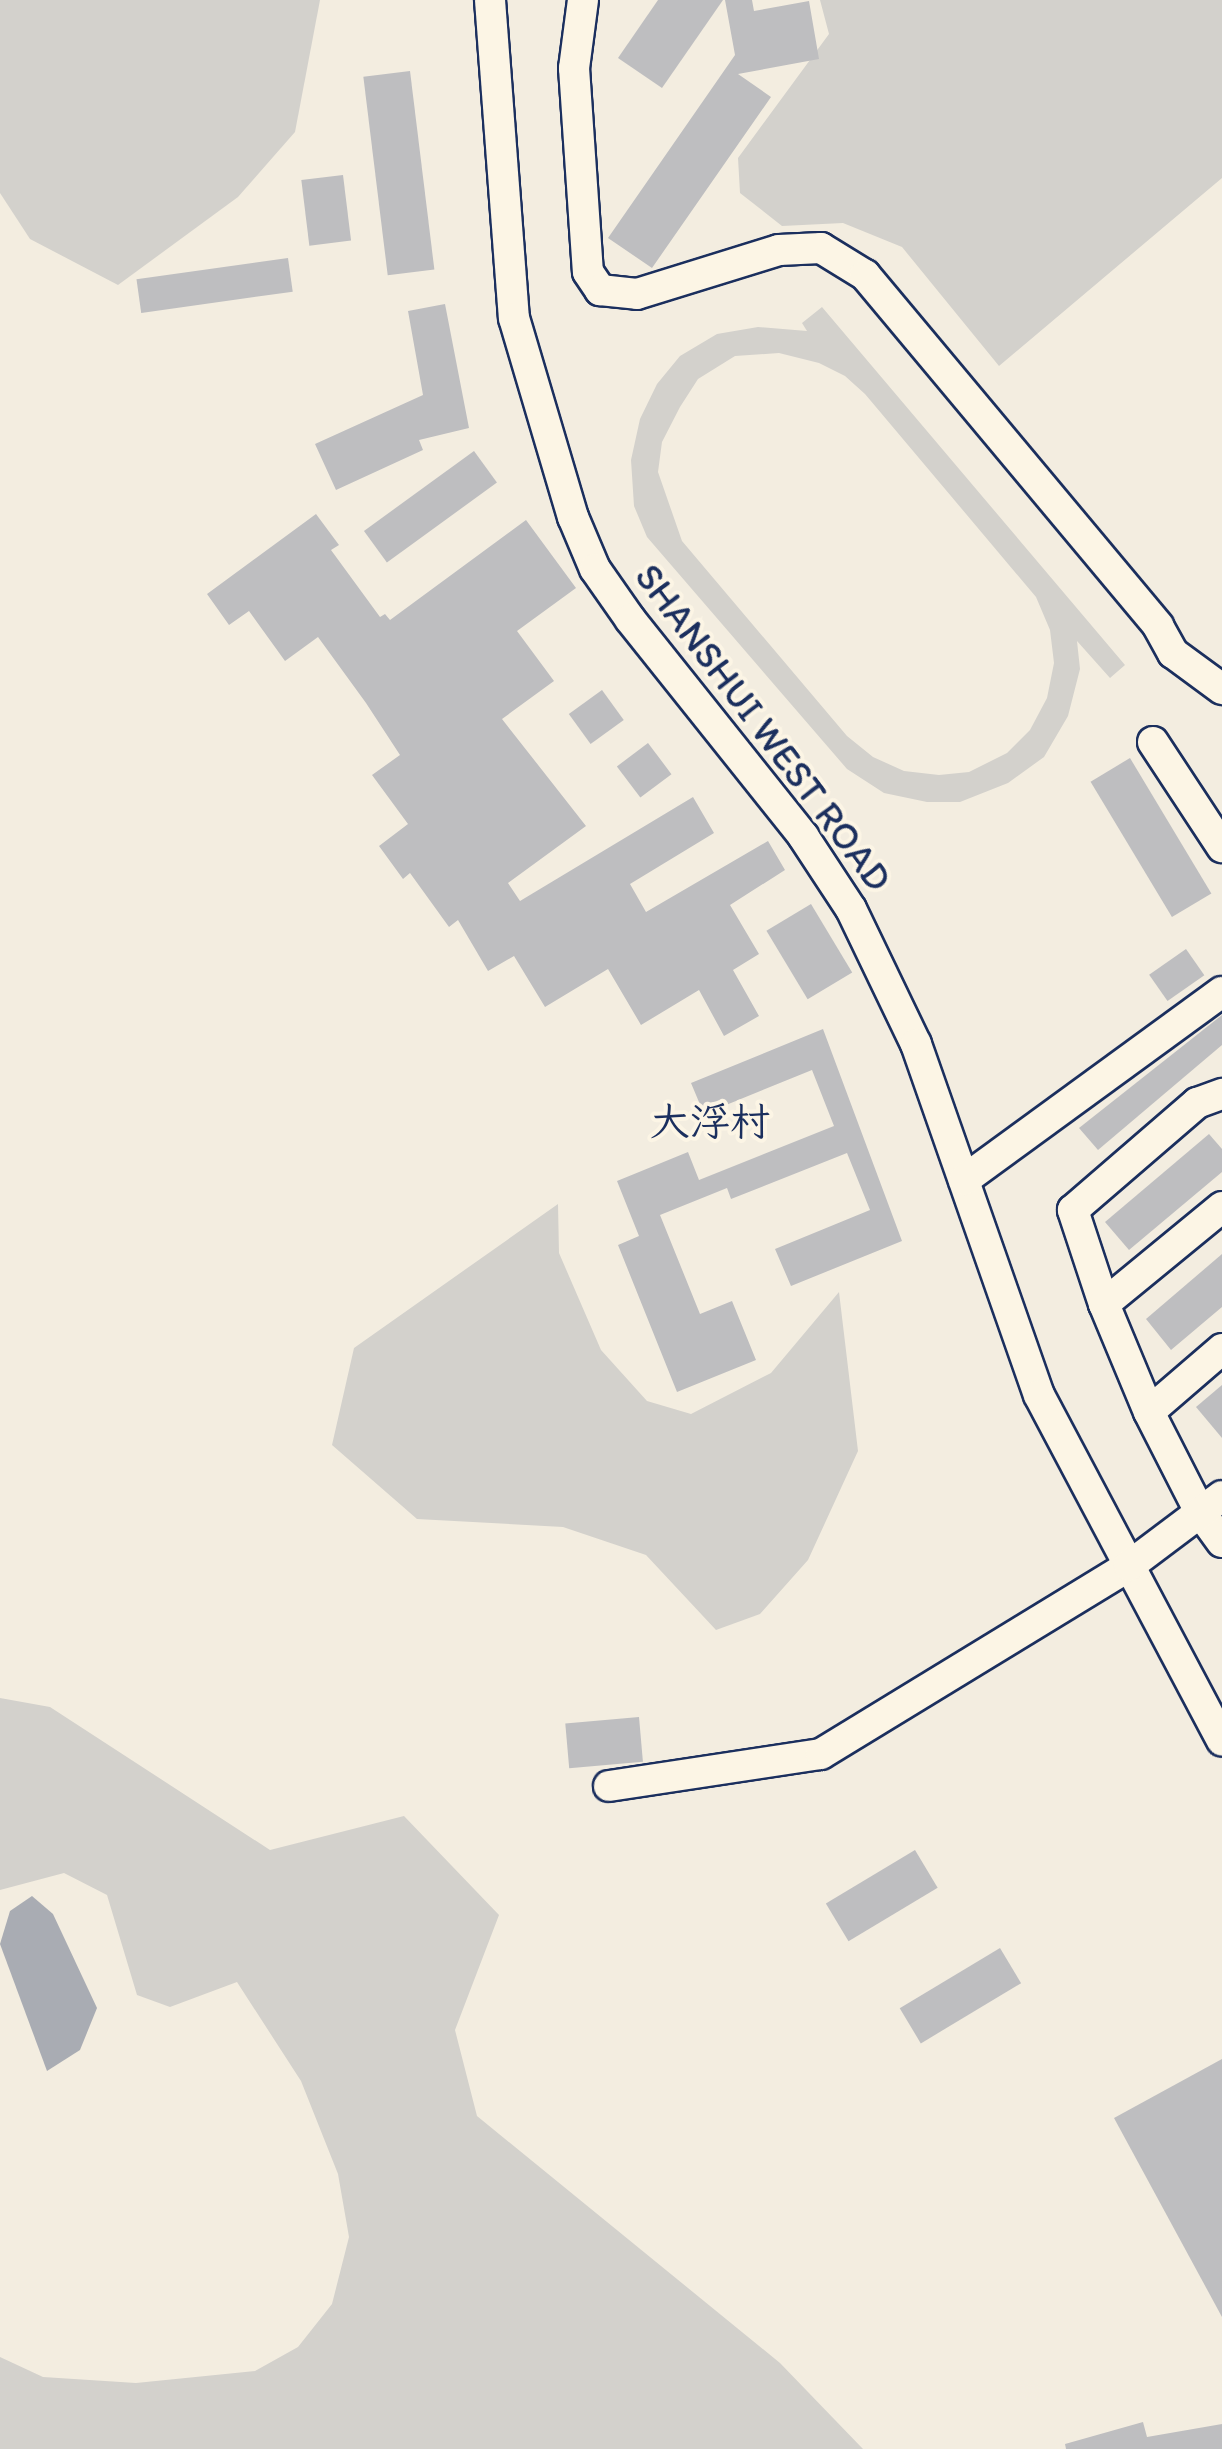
<!DOCTYPE html>
<meta charset="utf-8">
<style>
body{margin:0}
#map{position:relative;width:1222px;height:2449px;overflow:hidden;background:#f3ede0;font-family:Itim,"LXGW WenKai TC",sans-serif}
div>[style]{position:absolute}
.green>*{inset:0;background:#d3d1cc}
.water>*{inset:0;background:#a9acb3}
.building>*{inset:0;background:#bebec0;transform-origin:0 0}
.roads{filter:drop-shadow(2px 0 #1b2f5e) drop-shadow(-2px 0 #1b2f5e) drop-shadow(0 2px #1b2f5e) drop-shadow(0 -2px #1b2f5e)}
.minor>*{height:30px;margin:-15px;padding:0 15px;transform-origin:15px;border-radius:15px;background:#fcf5e5}
span{translate:-50% -50%;white-space:nowrap;text-align:center;line-height:1.15;-webkit-text-stroke:8px #fcf5e5;paint-order:stroke}
.street-label{font-size:38px;color:#1b2f5e}
.neighbourhood-label{font-size:40px;color:#1b2f5e}
</style>
<div id="map">
<div class="green">
<div style="clip-path:polygon(0 0,320px 0,295px 132px,238px 197px,118px 285px,30px 239px,0 193px)"></div>
<div style="clip-path:polygon(820px 0,1222px 0,1222px 178px,999px 366px,902px 247px,843px 223px,782px 226px,740px 193px,738px 158px,829px 34px)"></div>
<div style="clip-path:polygon(evenodd,822px 307px,1125px 665px,1110px 678px,1077px 641px,1080px 669px,1068px 716px,1044px 757px,1008px 783px,960px 802px,927px 802px,884px 793px,847px 769px,647px 537px,634px 506px,631px 460px,640px 419px,657px 384px,680px 356px,717px 334px,758px 327px,807px 331px,802px 323px,822px 307px,779px 353px,819px 363px,845px 376px,865px 394px,1036px 597px,1050px 630px,1054px 663px,1047px 698px,1030px 730px,1007px 753px,969px 772px,939px 775px,904px 771px,873px 757px,847px 736px,682px 541px,658px 472px,662px 442px,680px 407px,698px 379px,735px 356px,779px 353px)"></div>
<div style="clip-path:polygon(558px 1204px,559px 1253px,601px 1350px,647px 1401px,691px 1414px,771px 1373px,839px 1292px,858px 1451px,808px 1560px,760px 1614px,716px 1630px,646px 1555px,563px 1527px,417px 1519px,332px 1445px,354px 1348px)"></div>
<div style="clip-path:polygon(0 1698px,50px 1707px,270px 1850px,404px 1816px,499px 1915px,455px 2030px,477px 2116px,780px 2363px,863px 2449px,0 2449px,0 2357px,43px 2377px,136px 2383px,255px 2371px,298px 2347px,332px 2304px,349px 2237px,338px 2174px,301px 2081px,237px 1982px,170px 2007px,137px 1995px,107px 1895px,64px 1873px,0 1890px)"></div>
</div>
<div class="water">
<div style="clip-path:polygon(32px 1896px,53px 1914px,97px 2008px,80px 2050px,47px 2071px,0 1944px,10px 1911px)"></div>
</div>
<div class="building">
<div style="clip-path:polygon(658px 0,723px 0,662px 88px,618px 58px)"></div>
<div style="clip-path:polygon(725px 0,752px 0,754px 11px,809px 1px,819px 59px,738px 74px,771px 97px,652px 268px,608px 238px,735px 55px)"></div>
<div style="left:410px;top:71px;width:200px;height:47px;rotate:83deg"></div>
<div style="left:343px;top:175px;width:66px;height:42px;rotate:83deg"></div>
<div style="left:288px;top:258px;width:34px;height:153px;rotate:82deg"></div>
<div style="clip-path:polygon(445px 304px,469px 428px,419px 440px,423px 450px,336px 490px,315px 444px,423px 395px,408px 311px)"></div>
<div style="left:474px;top:451px;width:39px;height:136px;rotate:54deg"></div>
<div style="clip-path:polygon(316px 514px,339px 545px,331px 550px,380px 617px,385px 614px,390px 620px,526px 520px,576px 588px,517px 631px,554px 681px,502px 719px,586px 826px,508px 883px,520px 901px,693px 797px,714px 833px,630px 884px,646px 912px,768px 841px,785px 870px,730px 905px,759px 954px,733px 970px,759px 1016px,724px 1036px,699px 990px,641px 1025px,608px 969px,545px 1007px,514px 956px,488px 971px,458px 920px,449px 927px,410px 873px,403px 879px,379px 846px,408px 824px,372px 775px,400px 755px,366px 703px,318px 637px,285px 661px,249px 611px,229px 625px,207px 594px)"></div>
<div style="left:602px;top:690px;width:37px;height:41px;rotate:54deg"></div>
<div style="left:648px;top:743px;width:39px;height:39px;rotate:53deg"></div>
<div style="left:1130px;top:758px;width:158px;height:46px;rotate:59deg"></div>
<div style="left:811px;top:904px;width:80px;height:52px;rotate:59deg"></div>
<div style="left:1186px;top:949px;width:32px;height:45px;rotate:55deg"></div>
<div style="clip-path:polygon(1222px 1015px,1222px 1045px,1098px 1150px,1079px 1128px)"></div>
<div style="clip-path:polygon(823px 1029px,902px 1241px,791px 1286px,775px 1249px,870px 1210px,847px 1153px,731px 1199px,727px 1188px,660px 1215px,700px 1314px,732px 1301px,756px 1360px,677px 1392px,618px 1245px,639px 1236px,617px 1181px,688px 1152px,699px 1180px,834px 1126px,812px 1070px,704px 1114px,691px 1083px)"></div>
<div style="clip-path:polygon(1209px 1134px,1222px 1149px,1222px 1172px,1129px 1250px,1105px 1222px)"></div>
<div style="clip-path:polygon(1222px 1254px,1222px 1307px,1171px 1350px,1146px 1319px)"></div>
<div style="clip-path:polygon(1222px 1385px,1222px 1438px,1196px 1407px)"></div>
<div style="left:639px;top:1717px;width:45px;height:74px;rotate:85deg"></div>
<div style="left:915px;top:1850px;width:44px;height:104px;rotate:59deg"></div>
<div style="left:1000px;top:1948px;width:41px;height:117px;rotate:59deg"></div>
<div style="clip-path:polygon(1222px 2059px,1222px 2317px,1114px 2118px)"></div>
<div style="clip-path:polygon(1143px 2422px,1147px 2437px,1222px 2424px,1222px 2449px,1066px 2449px,1065px 2444px)"></div>
</div>
<div class="roads">
<div class="minor">
<div style="left:490px;top:0;width:319px;rotate:85.7deg"></div>
<div style="left:514px;top:318px;width:208px;rotate:73.5deg"></div>
<div style="left:573px;top:517px;width:56px;rotate:67.1deg"></div>
<div style="left:595px;top:569px;width:61px;rotate:55deg"></div>
<div style="left:630px;top:619px;width:278px;rotate:51.4deg"></div>
<div style="left:803px;top:836px;width:87px;rotate:56.7deg"></div>
<div style="left:851px;top:909px;width:150px;rotate:64.3deg"></div>
<div style="left:916px;top:1044px;width:372px;rotate:70.7deg"></div>
<div style="left:1039px;top:1395px;width:391px;rotate:62.1deg"></div>
<div style="left:583px;top:0;width:69px;rotate:97.5deg"></div>
<div style="left:574px;top:68px;width:204px;rotate:86.1deg"></div>
<div style="left:588px;top:272px;width:22px;rotate:56deg"></div>
<div style="left:600px;top:290px;width:37px;rotate:6deg"></div>
<div style="left:637px;top:294px;width:149px;rotate:-17.2deg"></div>
<div style="left:779px;top:250px;width:42px;rotate:-2.7deg"></div>
<div style="left:821px;top:248px;width:52px;rotate:31.5deg"></div>
<div style="left:865px;top:275px;width:457px;rotate:50.1deg"></div>
<div style="left:1158px;top:626px;width:31px;rotate:61deg"></div>
<div style="left:1173px;top:653px;width:61px;rotate:36.3deg"></div>
<div style="left:1153px;top:742px;width:126px;rotate:56.7deg"></div>
<div style="left:964px;top:1180px;width:319px;rotate:-36.1deg"></div>
<div style="left:1104px;top:1304px;width:99px;rotate:-108.3deg"></div>
<div style="left:1073px;top:1210px;width:164px;rotate:-40.8deg"></div>
<div style="left:1197px;top:1103px;width:27px;rotate:-20deg"></div>
<div style="left:1222px;top:1349px;width:96px;rotate:139.2deg"></div>
<div style="left:1149px;top:1412px;width:112px;rotate:63deg"></div>
<div style="left:1200px;top:1512px;width:37px;rotate:54deg"></div>
<div style="left:1149px;top:1412px;width:117px;rotate:-112.6deg"></div>
<div style="left:1104px;top:1304px;width:153px;rotate:-39.4deg"></div>
<div style="left:609px;top:1786px;width:214px;rotate:-8.6deg"></div>
<div style="left:821px;top:1754px;width:361px;rotate:-31.4deg"></div>
<div style="left:1129px;top:1566px;width:116px;rotate:-37deg"></div>
</div>
</div>
<div class="street-label">
<span style="left:763px;top:728px;rotate:53deg">SHANSHUI WEST ROAD</span>
</div>
<div class="neighbourhood-label">
<span style="left:710px;top:1121px">大浮村</span>
</div>
</div>
